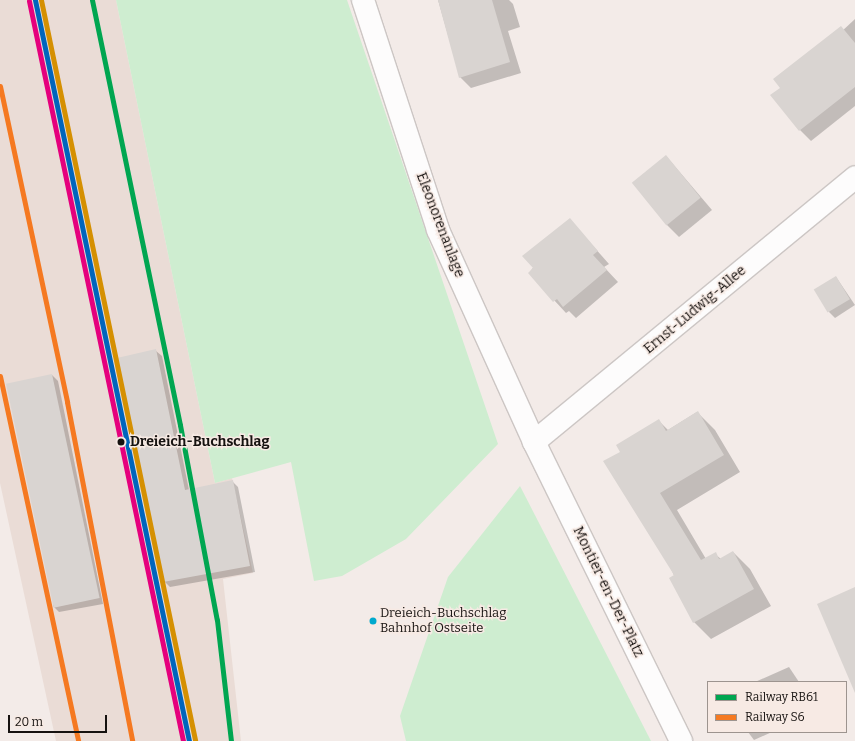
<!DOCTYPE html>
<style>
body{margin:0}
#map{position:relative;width:855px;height:741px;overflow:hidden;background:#f3ebe8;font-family:Bitter,serif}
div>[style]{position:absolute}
.built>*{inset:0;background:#eadcd6}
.green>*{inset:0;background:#ceedd0}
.shadow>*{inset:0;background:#0003}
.building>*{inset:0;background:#d9d4d1;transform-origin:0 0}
.roads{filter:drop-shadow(1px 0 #ccc6c4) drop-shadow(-1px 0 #ccc6c4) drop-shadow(0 1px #ccc6c4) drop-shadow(0 -1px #ccc6c4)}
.minor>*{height:22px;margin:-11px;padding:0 11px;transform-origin:11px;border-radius:11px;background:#fdfcfc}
.rail-1>*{height:5px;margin:-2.5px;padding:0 2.5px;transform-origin:2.5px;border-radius:2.5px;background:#00a651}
.rail-2>*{height:5px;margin:-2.5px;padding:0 2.5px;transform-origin:2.5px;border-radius:2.5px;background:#f57921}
.rail-3>*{height:5px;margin:-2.5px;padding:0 2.5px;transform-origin:2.5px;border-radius:2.5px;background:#0065bd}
.rail-4>*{height:5px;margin:-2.5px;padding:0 2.5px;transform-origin:2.5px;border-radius:2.5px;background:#e5007d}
.rail-5>*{height:5px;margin:-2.5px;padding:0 2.5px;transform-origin:2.5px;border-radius:2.5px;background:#d59002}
.dots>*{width:11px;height:11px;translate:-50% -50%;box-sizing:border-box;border:2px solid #f7eae4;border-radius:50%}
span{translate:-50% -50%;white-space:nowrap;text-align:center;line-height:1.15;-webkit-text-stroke:3px #f7eae4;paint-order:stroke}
.bus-label{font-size:13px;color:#161210}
.left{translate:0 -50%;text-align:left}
.street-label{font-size:14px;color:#161210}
.stop-label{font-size:14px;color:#161210;font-weight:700}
.legend{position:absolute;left:707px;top:681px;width:140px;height:52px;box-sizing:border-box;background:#f7eae4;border:1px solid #9d948f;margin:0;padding:5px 7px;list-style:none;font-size:12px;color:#161210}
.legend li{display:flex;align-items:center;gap:8px;height:20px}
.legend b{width:20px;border:1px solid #9d948f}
.scale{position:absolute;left:8px;top:715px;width:99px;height:18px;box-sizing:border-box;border:2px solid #161210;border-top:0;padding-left:5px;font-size:12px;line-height:14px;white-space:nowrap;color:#161210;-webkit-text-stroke:3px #f7eae4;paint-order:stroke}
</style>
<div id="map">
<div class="built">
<div style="clip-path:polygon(0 0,116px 0,215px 483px,232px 478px,253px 573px,223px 579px,241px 741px,56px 741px,0 483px)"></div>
</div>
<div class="green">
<div style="clip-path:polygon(116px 0,347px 0,498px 444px,406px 539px,342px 576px,314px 581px,291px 462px,215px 483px)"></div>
<div style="clip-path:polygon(520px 486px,651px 741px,406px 741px,400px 716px,448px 577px)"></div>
</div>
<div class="shadow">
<div style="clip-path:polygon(438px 0,509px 0,513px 4px,520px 27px,508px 31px,521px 73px,471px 88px,460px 77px)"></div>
<div style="clip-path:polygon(855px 19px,855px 106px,811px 141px,800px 130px,781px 88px)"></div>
<div style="clip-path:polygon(666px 156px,712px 210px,679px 237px,667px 225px)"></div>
<div style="clip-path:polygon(570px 220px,609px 264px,604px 267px,618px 282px,576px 318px,569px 311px,566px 313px,529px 273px)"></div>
<div style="clip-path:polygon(836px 277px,855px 305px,835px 318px,829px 312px)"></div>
<div style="clip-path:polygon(156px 351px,162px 356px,189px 490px,232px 481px,238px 487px,255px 572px,170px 587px,164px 581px)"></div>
<div style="clip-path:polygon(52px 375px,58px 381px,103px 604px,59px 612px,53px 606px)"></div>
<div style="clip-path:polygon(697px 412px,715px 430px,740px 472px,677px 510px,706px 559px,715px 554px,721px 559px,733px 552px,750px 569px,771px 606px,711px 639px,694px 622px,621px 452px,659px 421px,668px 430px)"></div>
<div style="clip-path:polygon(789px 667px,799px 682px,755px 682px)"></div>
<div style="clip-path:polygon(748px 732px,772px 732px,754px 740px)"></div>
</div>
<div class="building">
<div style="clip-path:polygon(438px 0,492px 0,510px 62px,459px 78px)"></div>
<div style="clip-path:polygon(841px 26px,855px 43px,855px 87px,799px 131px,770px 95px,780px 88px,773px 79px)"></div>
<div style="left:666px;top:155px;width:55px;height:44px;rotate:51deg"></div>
<div style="clip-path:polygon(570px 218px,598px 251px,593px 255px,607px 270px,563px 307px,557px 299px,553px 302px,528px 273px,533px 268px,522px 256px)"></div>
<div style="left:836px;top:276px;width:27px;height:26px;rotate:59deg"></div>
<div style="clip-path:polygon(156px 349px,185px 490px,233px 480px,250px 566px,163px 582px,117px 358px)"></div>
<div style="left:52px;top:374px;width:229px;height:47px;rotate:78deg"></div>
<div style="clip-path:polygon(698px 411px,724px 455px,660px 493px,701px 560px,716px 552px,719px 559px,733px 551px,754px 589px,693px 623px,669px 578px,674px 575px,603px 461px,620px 452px,616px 445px,659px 419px,666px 431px)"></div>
<div style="clip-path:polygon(855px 587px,855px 693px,817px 604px)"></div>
</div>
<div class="roads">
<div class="minor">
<div style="left:363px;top:0;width:242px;rotate:71.9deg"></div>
<div style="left:438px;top:230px;width:233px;rotate:65.6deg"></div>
<div style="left:534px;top:442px;width:333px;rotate:63.8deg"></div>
<div style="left:534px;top:442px;width:416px;rotate:-39.5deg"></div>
</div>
</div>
<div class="rail-1">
<div style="left:92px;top:0;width:434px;rotate:78.3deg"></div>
<div style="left:180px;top:425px;width:198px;rotate:79.3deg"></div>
<div style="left:217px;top:620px;width:122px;rotate:83.4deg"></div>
</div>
<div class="rail-2">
<div style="left:0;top:86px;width:323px;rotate:78deg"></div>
<div style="left:67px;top:402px;width:345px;rotate:79.1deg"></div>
<div style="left:0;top:376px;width:373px;rotate:77.9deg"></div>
</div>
<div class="rail-3">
<div style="left:35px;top:0;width:757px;rotate:78.26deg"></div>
</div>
<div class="rail-4">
<div style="left:29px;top:1px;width:756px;rotate:78.24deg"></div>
</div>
<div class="rail-5">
<div style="left:41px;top:0;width:756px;rotate:78.24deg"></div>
</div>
<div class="dots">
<div style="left:121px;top:442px;background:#161210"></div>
<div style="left:373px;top:621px;background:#00a9ce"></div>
</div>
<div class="bus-label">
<span class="left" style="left:380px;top:621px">Dreieich-Buchschlag<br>Bahnhof Ostseite</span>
</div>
<div class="street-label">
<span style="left:440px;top:225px;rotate:69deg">Eleonorenanlage</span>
<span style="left:695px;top:310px;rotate:-40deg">Ernst-Ludwig-Allee</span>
<span style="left:608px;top:592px;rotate:64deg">Montier-en-Der-Platz</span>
</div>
<div class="stop-label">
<span class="left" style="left:130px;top:442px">Dreieich-Buchschlag</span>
</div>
<ul class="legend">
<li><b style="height:5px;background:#00a651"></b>Railway RB61</li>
<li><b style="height:5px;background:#f57921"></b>Railway S6</li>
</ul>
<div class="scale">20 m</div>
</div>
